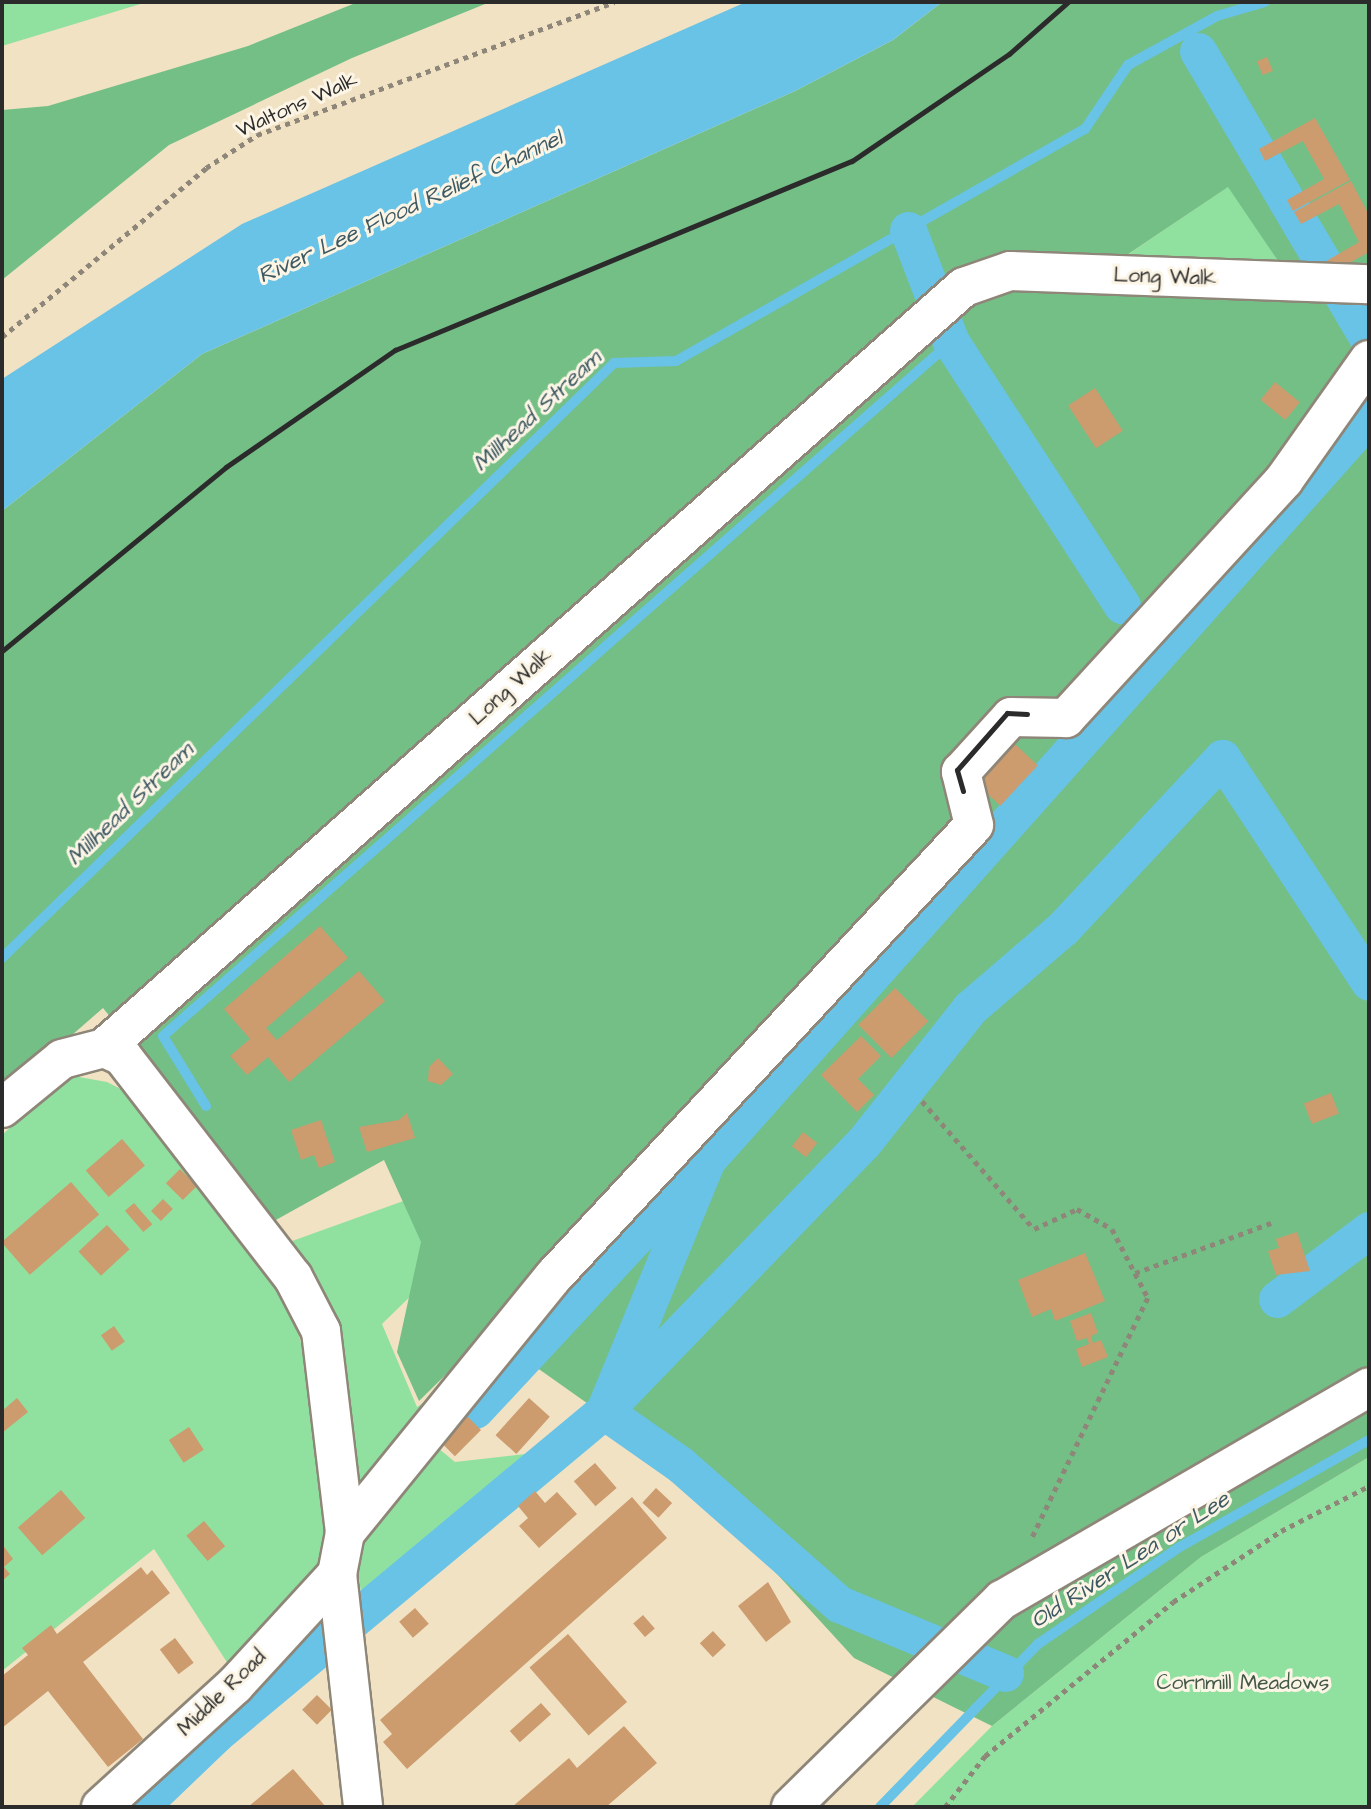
<!DOCTYPE html>
<style>
body{margin:0}
#map{position:relative;width:1371px;height:1809px;overflow:hidden;background:#f1e2c4;font-family:"Architects Daughter",sans-serif}
div>[style]{position:absolute}
.green>*{inset:0;background:#90e1a0}
.forest>*{inset:0;background:#74bf86}
.water>*{inset:0;background:#68c3e6}
.stream>*{height:10px;margin:-5px;padding:0 5px;transform-origin:5px;border-radius:5px;background:#68c3e6}
.canal>*{height:37px;margin:-18.5px;padding:0 18.5px;transform-origin:18.5px;border-radius:18.5px;background:#68c3e6}
.building>*{inset:0;background:#cc9b6e;transform-origin:0 0}
.path>*{height:4.5px;margin-top:-2.25px;transform-origin:0;background:repeating-linear-gradient(90deg,#8e8678 0 5px,transparent 0 10px)}
.roads{filter:drop-shadow(2px 0 #8e8678) drop-shadow(-2px 0 #8e8678) drop-shadow(0 2px #8e8678) drop-shadow(0 -2px #8e8678)}
.minor>*{height:38px;margin:-19px;padding:0 19px;transform-origin:19px;border-radius:19px;background:#fff}
.rail>*{height:5px;margin:-2.5px;padding:0 2.5px;transform-origin:2.5px;border-radius:2.5px;background:#2b2b2b}
span{translate:-50% -50%;white-space:nowrap;text-align:center;line-height:1.15;-webkit-text-stroke:6px #fcf5e5;paint-order:stroke}
.street-label{font-size:21px;color:#2b2b2b}
.park-label{font-size:21px;color:#445848}
.water-label{font-size:23px;color:#3d5963;font-style:italic}
.frame{position:absolute;inset:0;border:4px solid #2b2b2b;pointer-events:none}
</style>
<div id="map">
<div class="green">
<div style="clip-path:polygon(2px 2px,147px 2px,2px 46px)"></div>
<div style="clip-path:polygon(1229px 186px,1289px 277px,1102px 272px)"></div>
<div style="clip-path:polygon(68px 1075px,107px 1082px,142px 1100px,288px 1297px,322px 1417px,324px 1564px,230px 1667px,154px 1549px,2px 1671px,2px 1135px)"></div>
<div style="clip-path:polygon(434px 1190px,463px 1245px,382px 1324px,417px 1407px,465px 1376px,353px 1508px,281px 1245px)"></div>
<div style="clip-path:polygon(433px 1444px,455px 1462px,542px 1452px,362px 1601px,353px 1532px)"></div>
<div style="clip-path:polygon(1369px 1457px,1369px 1807px,912px 1807px,992px 1726px,1201px 1557px)"></div>
</div>
<div class="forest">
<div style="clip-path:polygon(358px 2px,490px 2px,352px 58px,169px 145px,2px 280px,2px 110px,48px 106px,248px 46px)"></div>
<div style="clip-path:polygon(evenodd,942px 2px,1369px 2px,1369px 1457px,1201px 1557px,992px 1726px,854px 1658px,683px 1471px,488px 1333px,419px 1401px,397px 1352px,421px 1242px,384px 1160px,274px 1221px,103px 1008px,2px 1096px,2px 511px,202px 354px,795px 91px,893px 40px,942px 2px,1228px 187px,1289px 277px,1103px 271px,1228px 187px)"></div>
</div>
<div class="water">
<div style="clip-path:polygon(746px 2px,942px 2px,893px 40px,795px 91px,202px 354px,2px 511px,2px 379px,242px 224px)"></div>
</div>
<div class="stream">
<div style="left:2px;top:958px;width:854px;rotate:-44.19deg"></div>
<div style="left:614px;top:363px;width:62px;rotate:-1.8deg"></div>
<div style="left:676px;top:361px;width:470px;rotate:-29.6deg"></div>
<div style="left:1085px;top:129px;width:77px;rotate:-56.1deg"></div>
<div style="left:1128px;top:65px;width:102px;rotate:-28.8deg"></div>
<div style="left:1217px;top:16px;width:50px;rotate:-16.3deg"></div>
<div style="left:206px;top:1106px;width:82px;rotate:-121.6deg"></div>
<div style="left:163px;top:1036px;width:1050px;rotate:-41.37deg"></div>
<div style="left:880px;top:1807px;width:227px;rotate:-45.9deg"></div>
<div style="left:1038px;top:1644px;width:170px;rotate:-34.4deg"></div>
<div style="left:1178px;top:1548px;width:219px;rotate:-29.5deg"></div>
</div>
<div class="canal">
<div style="left:1198px;top:51px;width:336px;rotate:59.4deg"></div>
<div style="left:908px;top:230px;width:120px;rotate:69deg"></div>
<div style="left:951px;top:342px;width:314px;rotate:57deg"></div>
<div style="left:1277px;top:1299px;width:115px;rotate:-36.9deg"></div>
<div style="left:475px;top:1410px;width:321px;rotate:-47.1deg"></div>
<div style="left:1005px;top:1673px;width:180px;rotate:-157.4deg"></div>
<div style="left:839px;top:1604px;width:210px;rotate:-138.7deg"></div>
<div style="left:681px;top:1465px;width:94px;rotate:-145deg"></div>
<div style="left:604px;top:1411px;width:373px;rotate:-46deg"></div>
<div style="left:863px;top:1143px;width:172px;rotate:-51.6deg"></div>
<div style="left:970px;top:1008px;width:123px;rotate:-40.7deg"></div>
<div style="left:1063px;top:928px;width:233px;rotate:-46.9deg"></div>
<div style="left:1222px;top:758px;width:268px;rotate:56.7deg"></div>
<div style="left:140px;top:1807px;width:105px;rotate:-43.8deg"></div>
<div style="left:216px;top:1734px;width:505px;rotate:-39.78deg"></div>
<div style="left:604px;top:1411px;width:271px;rotate:-67.7deg"></div>
<div style="left:707px;top:1160px;width:995px;rotate:-48.3deg"></div>
</div>
<div class="building">
<div style="left:1267px;top:57px;width:15px;height:11px;rotate:67deg"></div>
<div style="clip-path:polygon(1315px 118px,1350px 180px,1293px 211px,1287px 200px,1324px 179px,1303px 141px,1265px 161px,1259px 149px)"></div>
<div style="clip-path:polygon(1351px 181px,1369px 215px,1369px 252px,1328px 275px,1323px 263px,1359px 242px,1339px 204px,1301px 224px,1294px 212px)"></div>
<div style="left:1275px;top:382px;width:32px;height:23px;rotate:39deg"></div>
<div style="left:1095px;top:388px;width:51px;height:32px;rotate:57deg"></div>
<div style="left:1002px;top:732px;width:49px;height:55px;rotate:43deg"></div>
<div style="clip-path:polygon(320px 926px,348px 958px,266px 1028px,277px 1040px,359px 971px,385px 1001px,289px 1082px,268px 1057px,247px 1075px,230px 1056px,250px 1039px,224px 1009px)"></div>
<div style="left:895px;top:988px;width:47px;height:52px;rotate:45deg"></div>
<div style="clip-path:polygon(861px 1036px,881px 1056px,858px 1079px,874px 1095px,857px 1112px,821px 1075px)"></div>
<div style="clip-path:polygon(438px 1058px,453px 1074px,441px 1085px,428px 1081px,429px 1067px)"></div>
<div style="left:1331px;top:1093px;width:22px;height:29px;rotate:69deg"></div>
<div style="clip-path:polygon(407px 1113px,415px 1138px,367px 1152px,359px 1127px,399px 1120px)"></div>
<div style="clip-path:polygon(321px 1120px,335px 1162px,319px 1168px,314px 1155px,301px 1160px,291px 1130px)"></div>
<div style="left:803px;top:1132px;width:18px;height:18px;rotate:38deg"></div>
<div style="left:122px;top:1139px;width:35px;height:48px;rotate:49deg"></div>
<div style="left:180px;top:1169px;width:24px;height:20px;rotate:45deg"></div>
<div style="left:71px;top:1182px;width:43px;height:92px;rotate:49deg"></div>
<div style="left:163px;top:1199px;width:14px;height:17px;rotate:45deg"></div>
<div style="left:134px;top:1203px;width:28px;height:12px;rotate:49deg"></div>
<div style="left:107px;top:1225px;width:33px;height:39px;rotate:47deg"></div>
<div style="clip-path:polygon(1297px 1232px,1310px 1271px,1276px 1275px,1268px 1251px,1279px 1248px,1276px 1239px)"></div>
<div style="clip-path:polygon(1085px 1253px,1105px 1301px,1055px 1321px,1051px 1309px,1032px 1317px,1018px 1280px)"></div>
<div style="clip-path:polygon(1091px 1313px,1098px 1333px,1091px 1336px,1093px 1343px,1101px 1340px,1108px 1357px,1082px 1367px,1076px 1349px,1089px 1344px,1087px 1338px,1077px 1341px,1070px 1321px)"></div>
<div style="left:114px;top:1326px;width:19px;height:16px;rotate:55deg"></div>
<div style="clip-path:polygon(17px 1398px,28px 1412px,2px 1433px,2px 1411px)"></div>
<div style="left:529px;top:1398px;width:28px;height:50px;rotate:42deg"></div>
<div style="left:457px;top:1406px;width:34px;height:37px;rotate:45deg"></div>
<div style="left:189px;top:1427px;width:27px;height:24px;rotate:57deg"></div>
<div style="left:595px;top:1463px;width:33px;height:28px;rotate:49deg"></div>
<div style="left:656px;top:1488px;width:22px;height:20px;rotate:43deg"></div>
<div style="left:61px;top:1490px;width:37px;height:57px;rotate:49deg"></div>
<div style="clip-path:polygon(535px 1491px,545px 1503px,557px 1492px,577px 1514px,539px 1548px,519px 1526px,528px 1518px,518px 1506px)"></div>
<div style="clip-path:polygon(632px 1497px,667px 1538px,407px 1769px,383px 1742px,392px 1734px,380px 1720px)"></div>
<div style="left:204px;top:1521px;width:33px;height:23px;rotate:50deg"></div>
<div style="clip-path:polygon(2px 1544px,13px 1559px,4px 1567px,10px 1574px,2px 1581px)"></div>
<div style="clip-path:polygon(141px 1567px,147px 1575px,152px 1570px,170px 1593px,83px 1662px,143px 1739px,108px 1767px,48px 1691px,2px 1728px,2px 1676px,28px 1655px,22px 1648px,51px 1625px,57px 1634px)"></div>
<div style="clip-path:polygon(768px 1582px,791px 1622px,766px 1642px,738px 1606px)"></div>
<div style="left:415px;top:1608px;width:21px;height:21px;rotate:49deg"></div>
<div style="left:643px;top:1615px;width:18px;height:13px;rotate:49deg"></div>
<div style="left:713px;top:1631px;width:19px;height:18px;rotate:47deg"></div>
<div style="left:568px;top:1634px;width:90px;height:51px;rotate:49deg"></div>
<div style="left:175px;top:1638px;width:31px;height:19px;rotate:53deg"></div>
<div style="left:317px;top:1695px;width:21px;height:21px;rotate:45deg"></div>
<div style="left:541px;top:1703px;width:15px;height:42px;rotate:48deg"></div>
<div style="clip-path:polygon(624px 1726px,657px 1763px,606px 1807px,512px 1807px,569px 1758px,577px 1768px)"></div>
<div style="clip-path:polygon(293px 1769px,326px 1807px,248px 1807px)"></div>
</div>
<div class="path">
<div style="left:2px;top:337px;width:265px;rotate:-39.6deg"></div>
<div style="left:206px;top:168px;width:61px;rotate:-32.9deg"></div>
<div style="left:257px;top:135px;width:381px;rotate:-20.4deg"></div>
<div style="left:922px;top:1101px;width:170px;rotate:48.8deg"></div>
<div style="left:1034px;top:1229px;width:47px;rotate:-24.9deg"></div>
<div style="left:1077px;top:1209px;width:40px;rotate:29.7deg"></div>
<div style="left:1112px;top:1229px;width:78px;rotate:62.4deg"></div>
<div style="left:1148px;top:1298px;width:269px;rotate:115.8deg"></div>
<div style="left:1135px;top:1273px;width:145px;rotate:-20.2deg"></div>
<div style="left:945px;top:1807px;width:65px;rotate:-51.9deg"></div>
<div style="left:985px;top:1756px;width:243px;rotate:-39.3deg"></div>
<div style="left:1173px;top:1602px;width:129px;rotate:-33.3deg"></div>
<div style="left:1281px;top:1531px;width:99px;rotate:-27.1deg"></div>
</div>
<div class="roads">
<div class="minor">
<div style="left:104px;top:1048px;width:1148px;rotate:-41.51deg"></div>
<div style="left:964px;top:287px;width:49px;rotate:-19.2deg"></div>
<div style="left:1010px;top:271px;width:359px;rotate:2.1deg"></div>
<div style="left:2px;top:1108px;width:77px;rotate:-39.2deg"></div>
<div style="left:62px;top:1059px;width:43px;rotate:-14.7deg"></div>
<div style="left:104px;top:1048px;width:20px;rotate:24deg"></div>
<div style="left:122px;top:1056px;width:279px;rotate:52.3deg"></div>
<div style="left:293px;top:1277px;width:61px;rotate:62.6deg"></div>
<div style="left:321px;top:1331px;width:203px;rotate:83.2deg"></div>
<div style="left:345px;top:1533px;width:42px;rotate:101deg"></div>
<div style="left:337px;top:1574px;width:234px;rotate:83.6deg"></div>
<div style="left:345px;top:1533px;width:331px;rotate:-50.9deg"></div>
<div style="left:554px;top:1276px;width:616px;rotate:-47.04deg"></div>
<div style="left:974px;top:825px;width:55px;rotate:-103.8deg"></div>
<div style="left:961px;top:772px;width:74px;rotate:-47.7deg"></div>
<div style="left:1011px;top:717px;width:55px;rotate:1deg"></div>
<div style="left:1066px;top:718px;width:323px;rotate:-47.5deg"></div>
<div style="left:1284px;top:480px;width:147px;rotate:-54.7deg"></div>
<div style="left:101px;top:1807px;width:181px;rotate:-42.3deg"></div>
<div style="left:235px;top:1685px;width:151px;rotate:-47.4deg"></div>
<div style="left:791px;top:1807px;width:296px;rotate:-44.5deg"></div>
<div style="left:1002px;top:1600px;width:424px;rotate:-30.1deg"></div>
</div>
</div>
<div class="rail">
<div style="left:2px;top:651px;width:290px;rotate:-39.4deg"></div>
<div style="left:226px;top:467px;width:206px;rotate:-34.7deg"></div>
<div style="left:395px;top:350px;width:495px;rotate:-22.5deg"></div>
<div style="left:852px;top:161px;width:190px;rotate:-34.3deg"></div>
<div style="left:1009px;top:54px;width:79px;rotate:-41.4deg"></div>
<div style="left:963px;top:791px;width:22px;rotate:-106deg"></div>
<div style="left:957px;top:770px;width:76px;rotate:-48.7deg"></div>
<div style="left:1007px;top:713px;width:20px;rotate:3deg"></div>
</div>
<div class="street-label">
<span style="left:297px;top:105px;rotate:-24deg">Waltons Walk</span>
<span style="left:1165px;top:277px;rotate:2deg">Long Walk</span>
<span style="left:511px;top:687px;rotate:-42deg">Long Walk</span>
<span style="left:222px;top:1693px;rotate:-44deg">Middle Road</span>
</div>
<div class="park-label">
<span style="left:1243px;top:1683px">Cornmill Meadows</span>
</div>
<div class="water-label">
<span style="left:410px;top:207px;rotate:-25deg">River Lee Flood Relief Channel</span>
<span style="left:537px;top:411px;rotate:-43deg">Millhead Stream</span>
<span style="left:130px;top:804px;rotate:-44deg">Millhead Stream</span>
<span style="left:1130px;top:1560px;rotate:-33deg">Old River Lea or Lee</span>
</div>
<div class="frame"></div>
</div>
